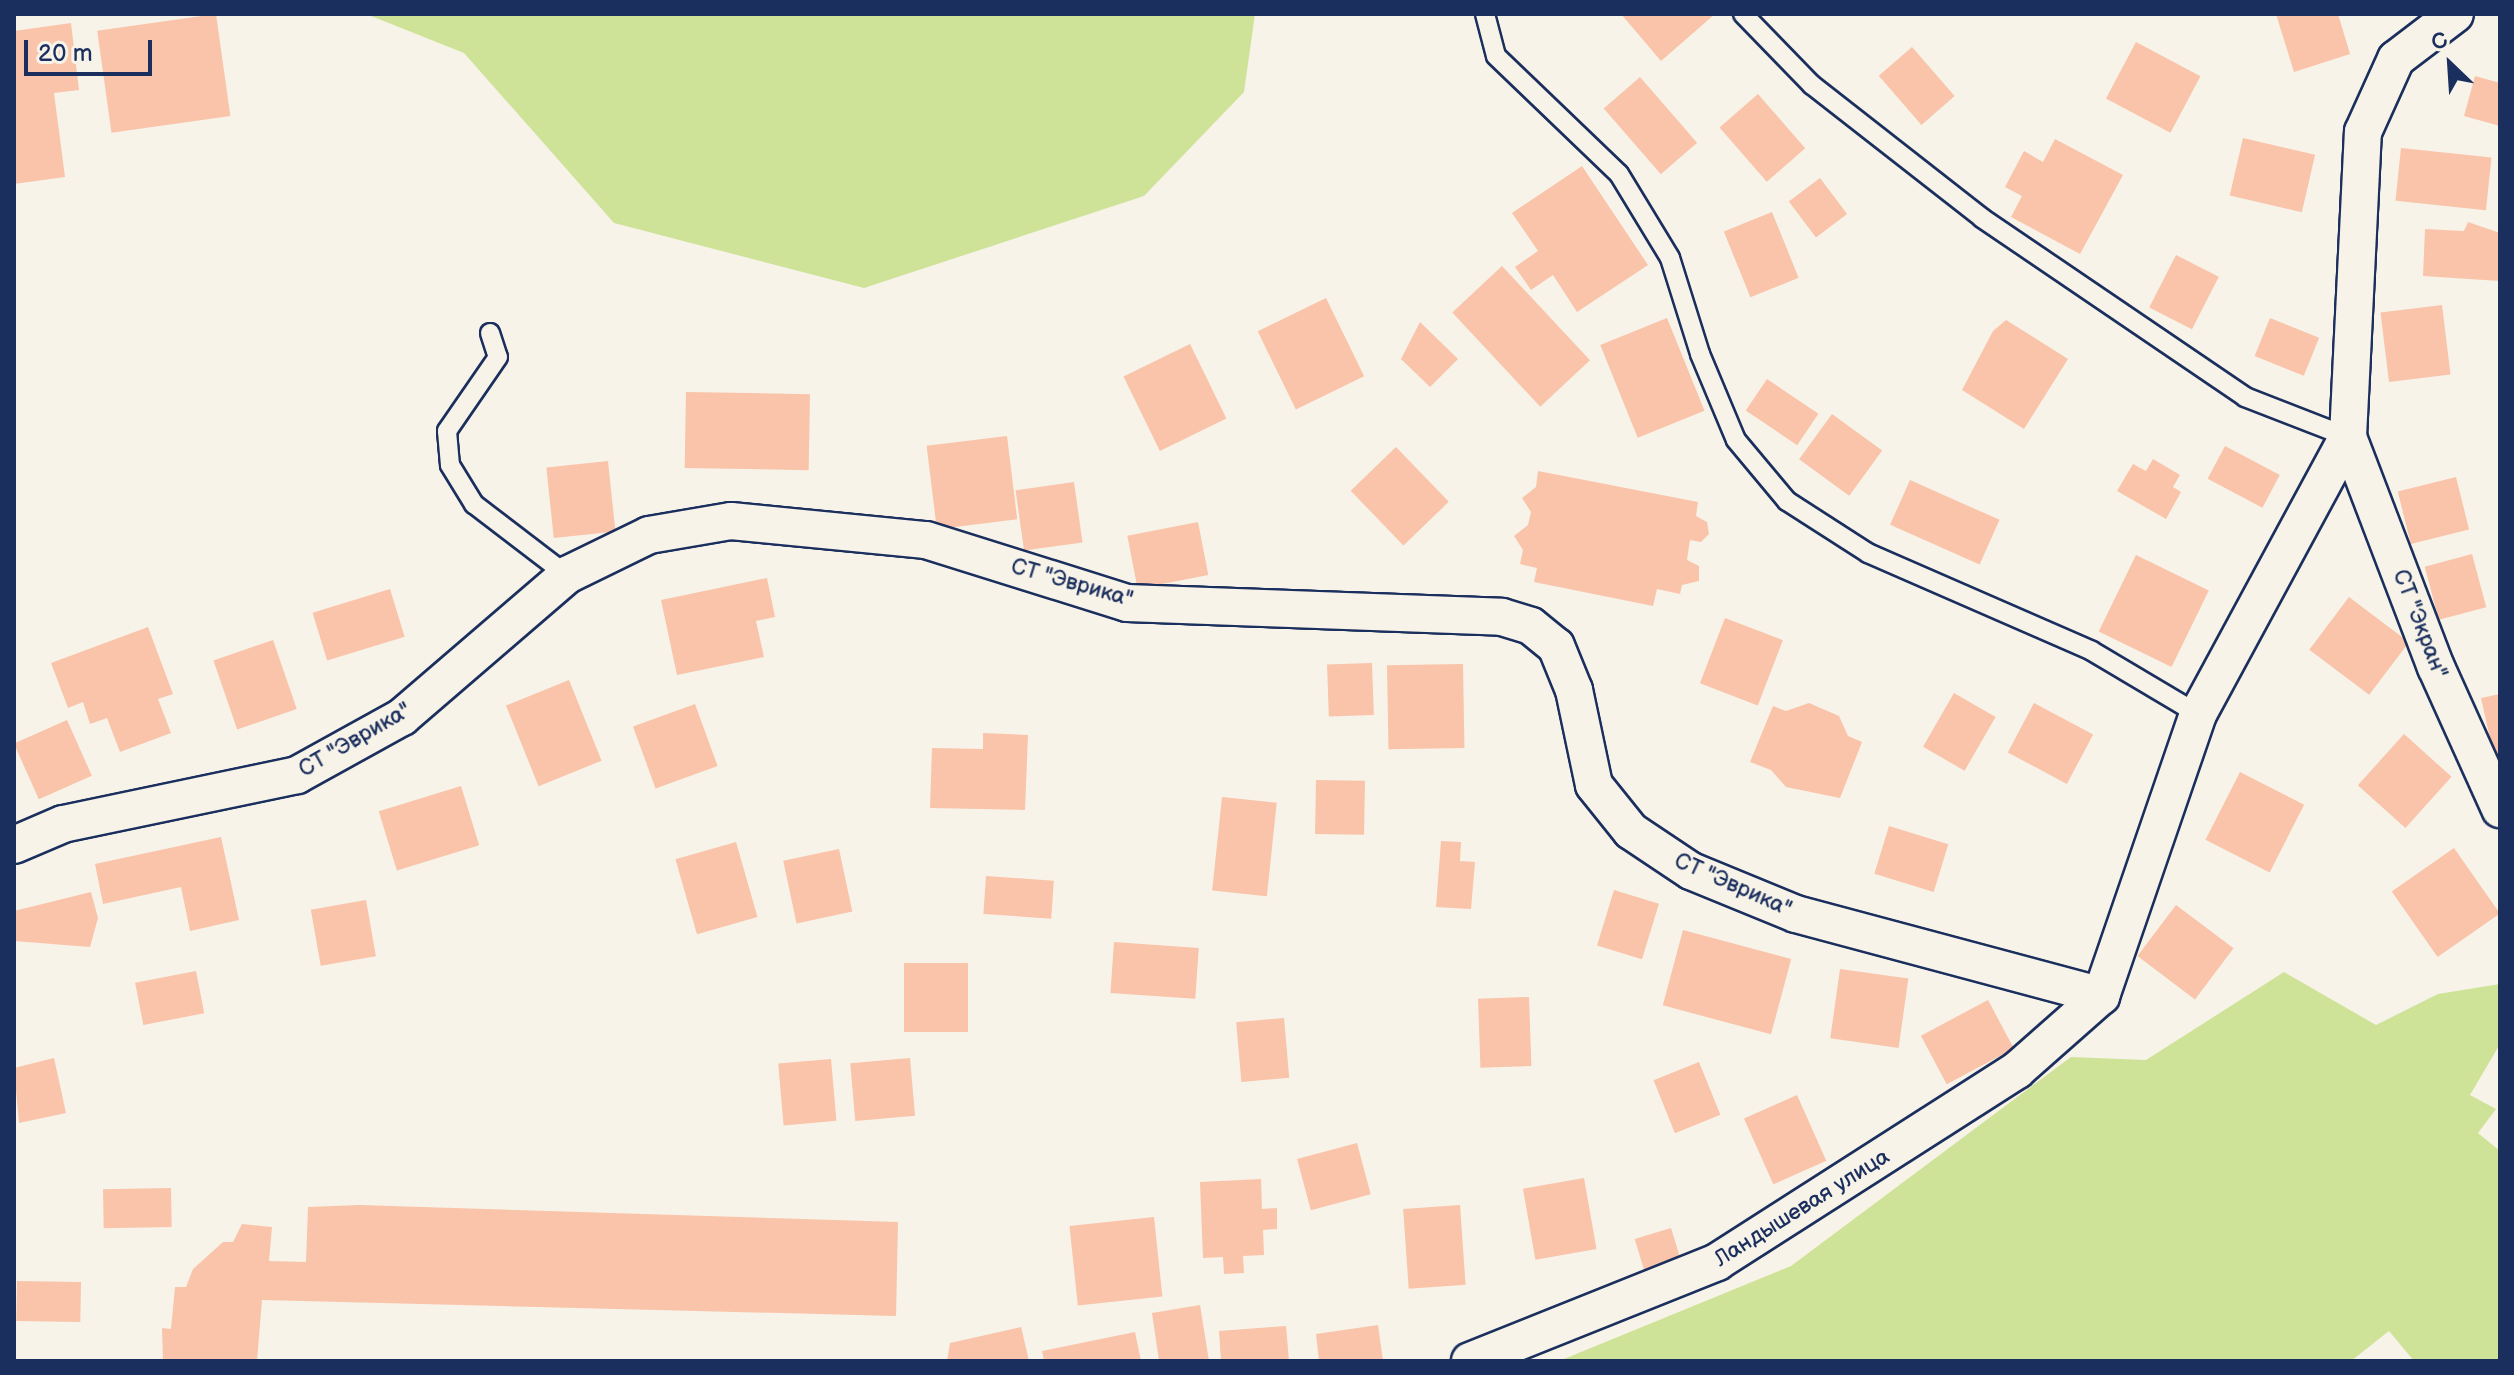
<!DOCTYPE html>
<meta charset="utf-8">
<style>
body{margin:0}
#map{position:relative;width:2514px;height:1375px;overflow:hidden;background:#f7f3e8;font-family:"Balsamiq Sans",sans-serif}
div>[style]{position:absolute}
.green>*{inset:0;background:#cfe398}
.building>*{inset:0;background:#f9c4aa;transform-origin:0 0}
.roads{filter:drop-shadow(2px 0 #1b2f5e) drop-shadow(-2px 0 #1b2f5e) drop-shadow(0 2px #1b2f5e) drop-shadow(0 -2px #1b2f5e)}
.lane>*{height:18px;margin:-9px;padding:0 9px;transform-origin:9px;border-radius:9px;background:#f7f3e8}
.street>*{height:36px;margin:-18px;padding:0 18px;transform-origin:18px;border-radius:18px;background:#f7f3e8}
span{translate:-50% -50%;white-space:nowrap;text-align:center;line-height:1.15;-webkit-text-stroke:6px #f7f3e8;paint-order:stroke}
.street-label{font-size:22px;color:#1b2f5e}
.frame{position:absolute;inset:0;border:16px solid #1b2f5e;pointer-events:none}
.north{position:absolute;left:2410px;top:24px;width:80px;height:80px;-webkit-text-stroke:6px #f7f3e8;paint-order:stroke;rotate:335deg;font-size:22px;font-weight:700;line-height:32px;text-align:center;color:#1b2f5e}
.north::after{content:'';display:block;margin:auto;width:28px;height:36px;background:#1b2f5e;clip-path:polygon(50% 0,100% 100%,50% 72%,0 100%)}
.scale{position:absolute;left:24px;top:40px;width:128px;height:36px;box-sizing:border-box;border:4px solid #1b2f5e;border-top:0;padding-left:10px;font-size:24px;line-height:28px;white-space:nowrap;color:#1b2f5e;-webkit-text-stroke:6px #f7f3e8;paint-order:stroke}
</style>
<div id="map">
<div class="green">
<div style="clip-path:polygon(366px 14px,1255px 14px,1244px 92px,1144px 196px,864px 288px,614px 223px,464px 53px)"></div>
<div style="clip-path:polygon(2284px 972px,2376px 1025px,2438px 994px,2500px 984px,2500px 1044px,2470px 1095px,2496px 1109px,2478px 1133px,2500px 1151px,2500px 1361px,2414px 1361px,2389px 1331px,2351px 1361px,1559px 1361px,1791px 1266px,2071px 1057px,2146px 1060px)"></div>
</div>
<div class="building">
<div style="left:216px;top:14px;width:103px;height:120px;rotate:82deg"></div>
<div style="clip-path:polygon(1621px 14px,1715px 14px,1661px 61px)"></div>
<div style="clip-path:polygon(2276px 14px,2338px 14px,2350px 54px,2294px 72px)"></div>
<div style="clip-path:polygon(71px 23px,79px 90px,54px 93px,65px 177px,14px 184px,14px 31px)"></div>
<div style="left:2136px;top:42px;width:73px;height:64px;rotate:28deg"></div>
<div style="left:1912px;top:47px;width:65px;height:44px;rotate:49deg"></div>
<div style="clip-path:polygon(2475px 76px,2500px 83px,2500px 126px,2464px 116px)"></div>
<div style="left:1640px;top:77px;width:87px;height:48px;rotate:49deg"></div>
<div style="left:1758px;top:94px;width:72px;height:51px;rotate:49deg"></div>
<div style="left:2243px;top:138px;width:74px;height:59px;rotate:13deg"></div>
<div style="clip-path:polygon(2055px 139px,2123px 175px,2080px 254px,2011px 217px,2022px 196px,2005px 187px,2024px 151px,2043px 162px)"></div>
<div style="left:2401px;top:148px;width:91px;height:53px;rotate:6deg"></div>
<div style="clip-path:polygon(1582px 166px,1648px 265px,1577px 312px,1553px 275px,1531px 290px,1515px 267px,1538px 251px,1512px 213px)"></div>
<div style="left:1820px;top:178px;width:45px;height:39px;rotate:53deg"></div>
<div style="left:1772px;top:212px;width:71px;height:52px;rotate:68deg"></div>
<div style="clip-path:polygon(2468px 222px,2500px 233px,2500px 281px,2423px 276px,2425px 229px,2464px 231px)"></div>
<div style="left:2176px;top:255px;width:48px;height:59px;rotate:27deg"></div>
<div style="left:1502px;top:266px;width:129px;height:68px;rotate:47deg"></div>
<div style="left:1326px;top:298px;width:87px;height:76px;rotate:64deg"></div>
<div style="left:2442px;top:305px;width:70px;height:62px;rotate:83deg"></div>
<div style="left:1667px;top:318px;width:100px;height:72px;rotate:68deg"></div>
<div style="left:2270px;top:318px;width:53px;height:41px;rotate:22deg"></div>
<div style="clip-path:polygon(2006px 320px,2068px 359px,2024px 429px,1962px 390px,1993px 331px)"></div>
<div style="clip-path:polygon(1420px 322px,1458px 359px,1430px 387px,1401px 359px)"></div>
<div style="left:1190px;top:344px;width:83px;height:74px;rotate:64deg"></div>
<div style="left:1767px;top:379px;width:62px;height:38px;rotate:34deg"></div>
<div style="left:686px;top:392px;width:124px;height:76px;rotate:1deg"></div>
<div style="left:1832px;top:414px;width:62px;height:56px;rotate:36deg"></div>
<div style="left:1007px;top:436px;width:84px;height:81px;rotate:83deg"></div>
<div style="left:2225px;top:446px;width:62px;height:37px;rotate:28deg"></div>
<div style="left:1396px;top:447px;width:76px;height:63px;rotate:46deg"></div>
<div style="clip-path:polygon(2153px 459px,2180px 475px,2173px 487px,2181px 492px,2166px 519px,2117px 491px,2133px 464px,2146px 471px)"></div>
<div style="left:608px;top:461px;width:71px;height:62px;rotate:84deg"></div>
<div style="clip-path:polygon(1538px 471px,1698px 502px,1696px 516px,1707px 522px,1709px 534px,1701px 542px,1690px 540px,1687px 560px,1699px 566px,1699px 581px,1682px 585px,1680px 594px,1657px 589px,1653px 606px,1534px 582px,1537px 568px,1520px 564px,1523px 550px,1514px 536px,1528px 525px,1531px 512px,1522px 498px,1536px 487px)"></div>
<div style="left:2456px;top:477px;width:54px;height:60px;rotate:76deg"></div>
<div style="left:1910px;top:480px;width:98px;height:49px;rotate:24deg"></div>
<div style="left:1074px;top:482px;width:61px;height:59px;rotate:82deg"></div>
<div style="left:1198px;top:522px;width:54px;height:72px;rotate:79deg"></div>
<div style="left:2472px;top:554px;width:55px;height:49px;rotate:75deg"></div>
<div style="left:2136px;top:555px;width:81px;height:85px;rotate:26deg"></div>
<div style="clip-path:polygon(767px 578px,775px 617px,756px 621px,764px 657px,677px 675px,661px 600px)"></div>
<div style="left:390px;top:589px;width:50px;height:81px;rotate:73deg"></div>
<div style="left:2349px;top:597px;width:75px;height:66px;rotate:37deg"></div>
<div style="left:1725px;top:618px;width:62px;height:70px;rotate:21deg"></div>
<div style="clip-path:polygon(148px 627px,173px 694px,158px 699px,171px 733px,120px 752px,107px 718px,90px 724px,83px 702px,68px 708px,51px 663px)"></div>
<div style="left:273px;top:640px;width:73px;height:63px;rotate:71deg"></div>
<div style="left:1372px;top:663px;width:52px;height:45px;rotate:88deg"></div>
<div style="left:1463px;top:664px;width:84px;height:76px;rotate:89deg"></div>
<div style="left:569px;top:680px;width:87px;height:68px;rotate:68deg"></div>
<div style="left:1954px;top:693px;width:48px;height:62px;rotate:30deg"></div>
<div style="clip-path:polygon(2500px 694px,2500px 755px,2494px 756px,2481px 698px)"></div>
<div style="clip-path:polygon(1809px 703px,1839px 716px,1848px 736px,1862px 742px,1840px 798px,1786px 787px,1771px 770px,1750px 762px,1773px 706px,1786px 711px)"></div>
<div style="left:2034px;top:703px;width:67px;height:56px;rotate:28deg"></div>
<div style="left:695px;top:704px;width:66px;height:66px;rotate:70deg"></div>
<div style="left:67px;top:720px;width:61px;height:58px;rotate:66deg"></div>
<div style="clip-path:polygon(983px 733px,1028px 735px,1025px 810px,930px 808px,932px 748px,983px 749px)"></div>
<div style="left:2404px;top:734px;width:64px;height:69px;rotate:42deg"></div>
<div style="left:2240px;top:772px;width:72px;height:76px;rotate:27deg"></div>
<div style="left:1316px;top:780px;width:49px;height:54px;rotate:1deg"></div>
<div style="left:461px;top:786px;width:62px;height:86px;rotate:73deg"></div>
<div style="left:1222px;top:797px;width:55px;height:94px;rotate:6deg"></div>
<div style="left:1889px;top:826px;width:62px;height:50px;rotate:17deg"></div>
<div style="clip-path:polygon(221px 837px,239px 920px,190px 931px,181px 887px,103px 904px,95px 864px)"></div>
<div style="clip-path:polygon(1441px 841px,1461px 842px,1460px 861px,1475px 862px,1471px 909px,1436px 907px)"></div>
<div style="left:736px;top:842px;width:78px;height:63px;rotate:74deg"></div>
<div style="left:2454px;top:848px;width:80px;height:76px;rotate:55deg"></div>
<div style="left:839px;top:849px;width:64px;height:57px;rotate:78deg"></div>
<div style="left:986px;top:876px;width:68px;height:38px;rotate:4deg"></div>
<div style="left:1614px;top:890px;width:47px;height:58px;rotate:17deg"></div>
<div style="clip-path:polygon(91px 892px,98px 918px,90px 947px,14px 941px,14px 911px)"></div>
<div style="left:366px;top:900px;width:57px;height:56px;rotate:80deg"></div>
<div style="left:2176px;top:905px;width:72px;height:64px;rotate:37deg"></div>
<div style="left:1683px;top:930px;width:112px;height:78px;rotate:15deg"></div>
<div style="left:1114px;top:942px;width:85px;height:51px;rotate:4deg"></div>
<div style="left:904px;top:963px;width:64px;height:69px"></div>
<div style="left:1840px;top:969px;width:69px;height:70px;rotate:8deg"></div>
<div style="left:196px;top:971px;width:43px;height:62px;rotate:79deg"></div>
<div style="left:1529px;top:997px;width:69px;height:51px;rotate:88deg"></div>
<div style="left:1988px;top:1000px;width:55px;height:76px;rotate:62deg"></div>
<div style="left:1284px;top:1018px;width:60px;height:48px;rotate:85deg"></div>
<div style="clip-path:polygon(54px 1058px,66px 1113px,19px 1123px,14px 1068px)"></div>
<div style="left:910px;top:1058px;width:58px;height:60px;rotate:85deg"></div>
<div style="left:831px;top:1059px;width:62px;height:53px;rotate:85deg"></div>
<div style="left:1699px;top:1062px;width:57px;height:49px;rotate:68deg"></div>
<div style="left:1797px;top:1095px;width:72px;height:58px;rotate:66deg"></div>
<div style="left:1357px;top:1143px;width:53px;height:62px;rotate:75deg"></div>
<div style="left:1584px;top:1178px;width:72px;height:62px;rotate:80deg"></div>
<div style="clip-path:polygon(1261px 1179px,1262px 1209px,1277px 1208px,1277px 1229px,1263px 1230px,1264px 1255px,1243px 1256px,1244px 1273px,1224px 1274px,1223px 1257px,1203px 1258px,1200px 1182px)"></div>
<div style="left:171px;top:1188px;width:39px;height:68px;rotate:89deg"></div>
<div style="clip-path:polygon(359px 1205px,898px 1222px,896px 1316px,262px 1300px,257px 1361px,163px 1361px,162px 1328px,171px 1329px,175px 1287px,186px 1287px,193px 1269px,223px 1242px,233px 1242px,242px 1224px,272px 1227px,269px 1261px,306px 1262px,308px 1207px)"></div>
<div style="left:1460px;top:1205px;width:80px;height:57px;rotate:86deg"></div>
<div style="left:1154px;top:1217px;width:80px;height:85px;rotate:84deg"></div>
<div style="left:1671px;top:1228px;width:49px;height:38px;rotate:73deg"></div>
<div style="left:17px;top:1281px;width:64px;height:40px;rotate:1deg"></div>
<div style="clip-path:polygon(1200px 1305px,1209px 1361px,1159px 1361px,1152px 1313px)"></div>
<div style="clip-path:polygon(1378px 1325px,1383px 1361px,1319px 1361px,1316px 1334px)"></div>
<div style="clip-path:polygon(1286px 1326px,1289px 1361px,1221px 1361px,1219px 1331px)"></div>
<div style="clip-path:polygon(1021px 1327px,1029px 1361px,947px 1361px,950px 1343px)"></div>
<div style="clip-path:polygon(1135px 1332px,1141px 1361px,1044px 1361px,1042px 1351px)"></div>
</div>
<div class="roads">
<div class="lane">
<div style="left:1485px;top:14px;width:43px;rotate:75.3deg"></div>
<div style="left:1496px;top:56px;width:170px;rotate:43.8deg"></div>
<div style="left:1619px;top:174px;width:98px;rotate:58.7deg"></div>
<div style="left:1670px;top:258px;width:101px;rotate:72.6deg"></div>
<div style="left:1700px;top:354px;width:93px;rotate:67.3deg"></div>
<div style="left:1736px;top:440px;width:80px;rotate:50.1deg"></div>
<div style="left:1787px;top:501px;width:96px;rotate:32.7deg"></div>
<div style="left:1868px;top:553px;width:244px;rotate:23.6deg"></div>
<div style="left:2092px;top:651px;width:123px;rotate:30.7deg"></div>
<div style="left:1743px;top:14px;width:99px;rotate:45.8deg"></div>
<div style="left:1812px;top:85px;width:216px;rotate:38deg"></div>
<div style="left:1982px;top:218px;width:318px;rotate:34.2deg"></div>
<div style="left:2245px;top:397px;width:110px;rotate:21.2deg"></div>
<div style="left:490px;top:333px;width:25px;rotate:72deg"></div>
<div style="left:498px;top:357px;width:90px;rotate:124.6deg"></div>
<div style="left:447px;top:431px;width:34px;rotate:85deg"></div>
<div style="left:450px;top:465px;width:46px;rotate:58.4deg"></div>
<div style="left:474px;top:504px;width:117px;rotate:37.4deg"></div>
</div>
<div class="street">
<div style="left:2348px;top:437px;width:246px;rotate:69.1deg"></div>
<div style="left:2436px;top:667px;width:156px;rotate:65.7deg"></div>
<div style="left:14px;top:845px;width:53px;rotate:-23.2deg"></div>
<div style="left:63px;top:824px;width:239px;rotate:-11.8deg"></div>
<div style="left:297px;top:775px;width:120px;rotate:-28.9deg"></div>
<div style="left:402px;top:717px;width:218px;rotate:-40.7deg"></div>
<div style="left:567px;top:575px;width:91px;rotate:-26deg"></div>
<div style="left:649px;top:535px;width:83px;rotate:-9.7deg"></div>
<div style="left:731px;top:521px;width:196px;rotate:5.6deg"></div>
<div style="left:926px;top:540px;width:211px;rotate:17.4deg"></div>
<div style="left:1127px;top:603px;width:375px;rotate:2.1deg"></div>
<div style="left:1502px;top:617px;width:30px;rotate:17deg"></div>
<div style="left:1531px;top:626px;width:32px;rotate:39deg"></div>
<div style="left:1556px;top:646px;width:48px;rotate:67.8deg"></div>
<div style="left:1574px;top:690px;width:97px;rotate:78.1deg"></div>
<div style="left:1594px;top:785px;width:59px;rotate:51.2deg"></div>
<div style="left:1631px;top:831px;width:72px;rotate:33.7deg"></div>
<div style="left:1691px;top:871px;width:113px;rotate:22.3deg"></div>
<div style="left:1796px;top:914px;width:316px;rotate:15deg"></div>
<div style="left:1470px;top:1361px;width:266px;rotate:-21.8deg"></div>
<div style="left:1717px;top:1262px;width:356px;rotate:-32.6deg"></div>
<div style="left:2017px;top:1070px;width:112px;rotate:-41.4deg"></div>
<div style="left:2101px;top:996px;width:298px;rotate:-71deg"></div>
<div style="left:2198px;top:714px;width:315px;rotate:-61.6deg"></div>
<div style="left:2348px;top:437px;width:305px;rotate:-87.2deg"></div>
<div style="left:2363px;top:132px;width:80px;rotate:-65.7deg"></div>
<div style="left:2396px;top:59px;width:74px;rotate:-37.3deg"></div>
</div>
</div>
<div class="street-label">
<span style="left:1072px;top:583px;rotate:16deg">СТ "Эврика"</span>
<span style="left:2420px;top:624px;rotate:69deg">СТ "Экран"</span>
<span style="left:355px;top:740px;rotate:-30deg">СТ "Эврика"</span>
<span style="left:1733px;top:885px;rotate:24deg">СТ "Эврика"</span>
<span style="left:1802px;top:1208px;rotate:-32deg">Ландышевая улица</span>
</div>
<div class="frame"></div>
<div class="north">С</div>
<div class="scale">20 m</div>
</div>
